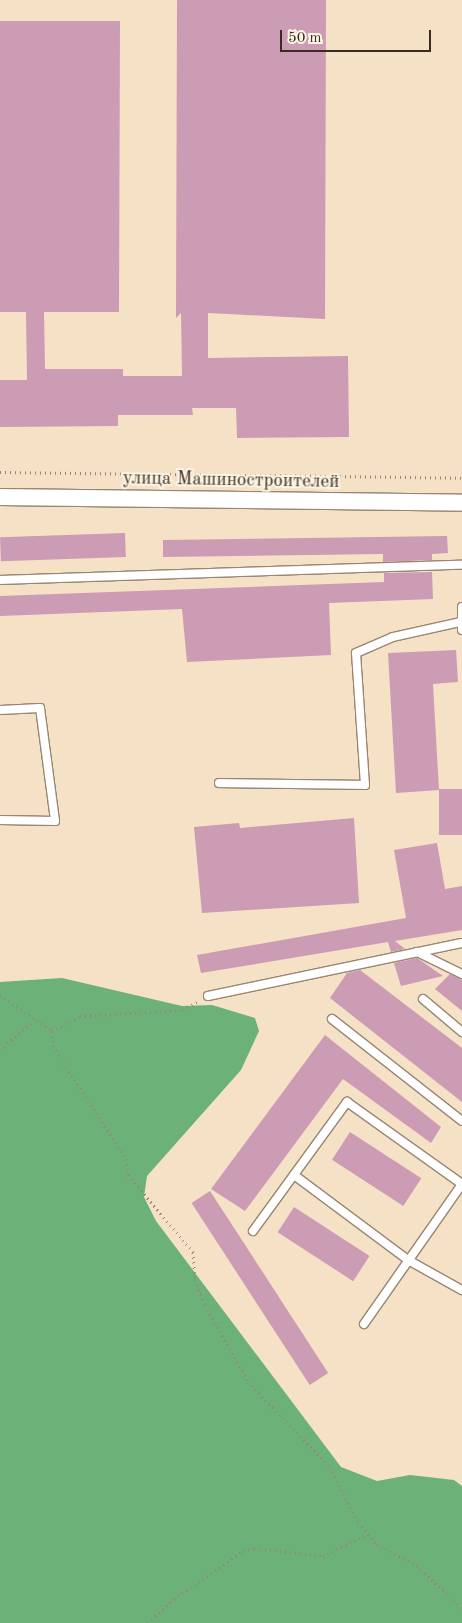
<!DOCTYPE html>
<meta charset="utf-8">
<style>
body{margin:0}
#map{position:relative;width:462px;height:1623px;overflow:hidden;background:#f5e1c6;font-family:"Old Standard TT",serif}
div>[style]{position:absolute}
.forest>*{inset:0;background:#6cb278}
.building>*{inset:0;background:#cc9bb4;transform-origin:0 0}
.path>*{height:3px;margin-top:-1.5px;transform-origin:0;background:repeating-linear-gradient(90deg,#988672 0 1px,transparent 0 5px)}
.roads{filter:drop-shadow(1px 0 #988672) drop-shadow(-1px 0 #988672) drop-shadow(0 1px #988672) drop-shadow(0 -1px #988672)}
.service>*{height:8px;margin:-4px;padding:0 4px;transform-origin:4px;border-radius:4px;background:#fff}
.minor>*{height:16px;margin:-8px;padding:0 8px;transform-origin:8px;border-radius:8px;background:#fff}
span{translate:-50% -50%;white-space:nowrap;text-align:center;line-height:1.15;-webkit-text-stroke:4px #fcf5e5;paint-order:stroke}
.street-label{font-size:19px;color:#3b2a1e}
.scale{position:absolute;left:280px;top:30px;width:151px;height:22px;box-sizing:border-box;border:2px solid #3b2a1e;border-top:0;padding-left:6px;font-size:15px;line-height:18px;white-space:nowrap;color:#3b2a1e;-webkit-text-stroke:4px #fcf5e5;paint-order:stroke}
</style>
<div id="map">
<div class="forest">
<div style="clip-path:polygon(62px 978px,182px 1006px,212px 1005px,255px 1018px,259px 1031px,241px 1070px,147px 1176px,144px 1197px,156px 1221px,341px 1467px,377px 1481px,410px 1475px,454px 1480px,462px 1486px,462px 1623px,0 1623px,0 982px)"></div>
</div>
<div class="building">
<div style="clip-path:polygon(177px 0,326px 0,325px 319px,208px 313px,208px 358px,348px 356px,349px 437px,237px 438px,236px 408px,192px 408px,193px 415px,118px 415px,118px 426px,0 427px,0 380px,27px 380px,26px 312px,0 312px,0 21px,120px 21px,119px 312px,44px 312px,45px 369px,123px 369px,123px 376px,182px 376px,181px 313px,176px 318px)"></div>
<div style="left:125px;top:533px;width:24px;height:125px;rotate:88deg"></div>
<div style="clip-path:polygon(447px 536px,448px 553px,432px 554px,432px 560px,383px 562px,383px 554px,163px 557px,163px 540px)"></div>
<div style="clip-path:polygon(432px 572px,433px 599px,329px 603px,331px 655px,187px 662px,182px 609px,0 616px,0 596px,384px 582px,384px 573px)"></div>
<div style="clip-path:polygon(456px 650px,458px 682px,433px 684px,439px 790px,396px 793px,388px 653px)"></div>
<div style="left:462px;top:789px;width:46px;height:23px;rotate:90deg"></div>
<div style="clip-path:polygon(354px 818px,359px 903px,202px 913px,194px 827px,239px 823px,240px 828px)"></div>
<div style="clip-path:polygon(437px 843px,445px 889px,462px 886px,462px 930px,395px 941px,405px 949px,391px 952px,388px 942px,201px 973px,197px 955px,406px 918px,394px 850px)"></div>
<div style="clip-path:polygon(417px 958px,443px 976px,401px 986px,394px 963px)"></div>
<div style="clip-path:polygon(360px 970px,462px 1048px,462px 1102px,330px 998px,347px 973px)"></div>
<div style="clip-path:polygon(450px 974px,462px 980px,462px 1011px,435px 989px)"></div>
<div style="clip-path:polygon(325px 1035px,441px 1127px,431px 1143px,343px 1079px,245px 1211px,211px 1189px)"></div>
<div style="left:350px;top:1132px;width:85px;height:33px;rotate:33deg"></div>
<div style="left:210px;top:1191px;width:217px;height:22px;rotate:57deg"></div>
<div style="left:294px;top:1207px;width:90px;height:30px;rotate:33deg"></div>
</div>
<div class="path">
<div style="left:0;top:472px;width:462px;rotate:0.7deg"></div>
<div style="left:0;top:995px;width:63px;rotate:34.7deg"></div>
<div style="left:52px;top:1031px;width:32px;rotate:-28deg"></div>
<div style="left:80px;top:1016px;width:103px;rotate:-3.3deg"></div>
<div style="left:183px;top:1010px;width:16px;rotate:-30deg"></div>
<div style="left:52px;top:1031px;width:15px;rotate:86deg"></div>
<div style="left:53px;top:1046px;width:135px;rotate:57.1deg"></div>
<div style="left:126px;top:1159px;width:16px;rotate:83deg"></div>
<div style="left:128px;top:1175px;width:101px;rotate:49.8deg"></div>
<div style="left:193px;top:1252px;width:28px;rotate:86deg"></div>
<div style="left:195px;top:1280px;width:27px;rotate:68deg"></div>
<div style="left:205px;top:1305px;width:88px;rotate:60.8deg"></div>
<div style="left:248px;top:1382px;width:118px;rotate:46deg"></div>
<div style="left:330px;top:1467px;width:63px;rotate:63.4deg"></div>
<div style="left:358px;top:1523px;width:28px;rotate:48deg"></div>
<div style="left:377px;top:1544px;width:46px;rotate:28.8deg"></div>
<div style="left:417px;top:1566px;width:62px;rotate:43deg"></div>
<div style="left:0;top:1050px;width:45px;rotate:-41.4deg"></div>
<div style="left:148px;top:1623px;width:35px;rotate:-43deg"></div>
<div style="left:174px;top:1599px;width:84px;rotate:-34.8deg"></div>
<div style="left:243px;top:1551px;width:12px;rotate:-14deg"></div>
<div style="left:255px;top:1548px;width:68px;rotate:6.7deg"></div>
<div style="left:323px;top:1556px;width:50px;rotate:-25deg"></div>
</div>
<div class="roads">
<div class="service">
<div style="left:0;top:580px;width:462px;rotate:-1.9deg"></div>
<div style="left:462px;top:607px;width:23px;rotate:90deg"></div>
<div style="left:0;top:710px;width:40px;rotate:-2.9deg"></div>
<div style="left:40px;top:708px;width:114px;rotate:82.4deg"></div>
<div style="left:55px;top:821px;width:55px;rotate:-179deg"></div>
<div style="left:219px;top:783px;width:146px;rotate:0.8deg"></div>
<div style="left:365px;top:785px;width:132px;rotate:-93.9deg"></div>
<div style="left:356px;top:653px;width:40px;rotate:-23.4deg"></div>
<div style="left:393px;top:637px;width:69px;rotate:-12.6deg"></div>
<div style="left:417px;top:952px;width:50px;rotate:26.1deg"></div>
<div style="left:208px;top:996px;width:259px;rotate:-11.8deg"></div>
<div style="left:423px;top:999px;width:51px;rotate:40.2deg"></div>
<div style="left:332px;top:1019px;width:165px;rotate:38.1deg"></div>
<div style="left:294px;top:1175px;width:142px;rotate:36.7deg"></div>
<div style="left:408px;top:1260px;width:62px;rotate:29.1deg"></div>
<div style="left:253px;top:1231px;width:160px;rotate:-53.9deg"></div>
<div style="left:347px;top:1102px;width:141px;rotate:35.5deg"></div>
<div style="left:364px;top:1324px;width:171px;rotate:-55deg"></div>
</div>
<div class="minor">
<div style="left:0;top:497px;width:462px;rotate:0.7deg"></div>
</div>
</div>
<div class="street-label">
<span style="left:231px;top:481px;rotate:1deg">улица Машиностроителей</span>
</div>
<div class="scale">50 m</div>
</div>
